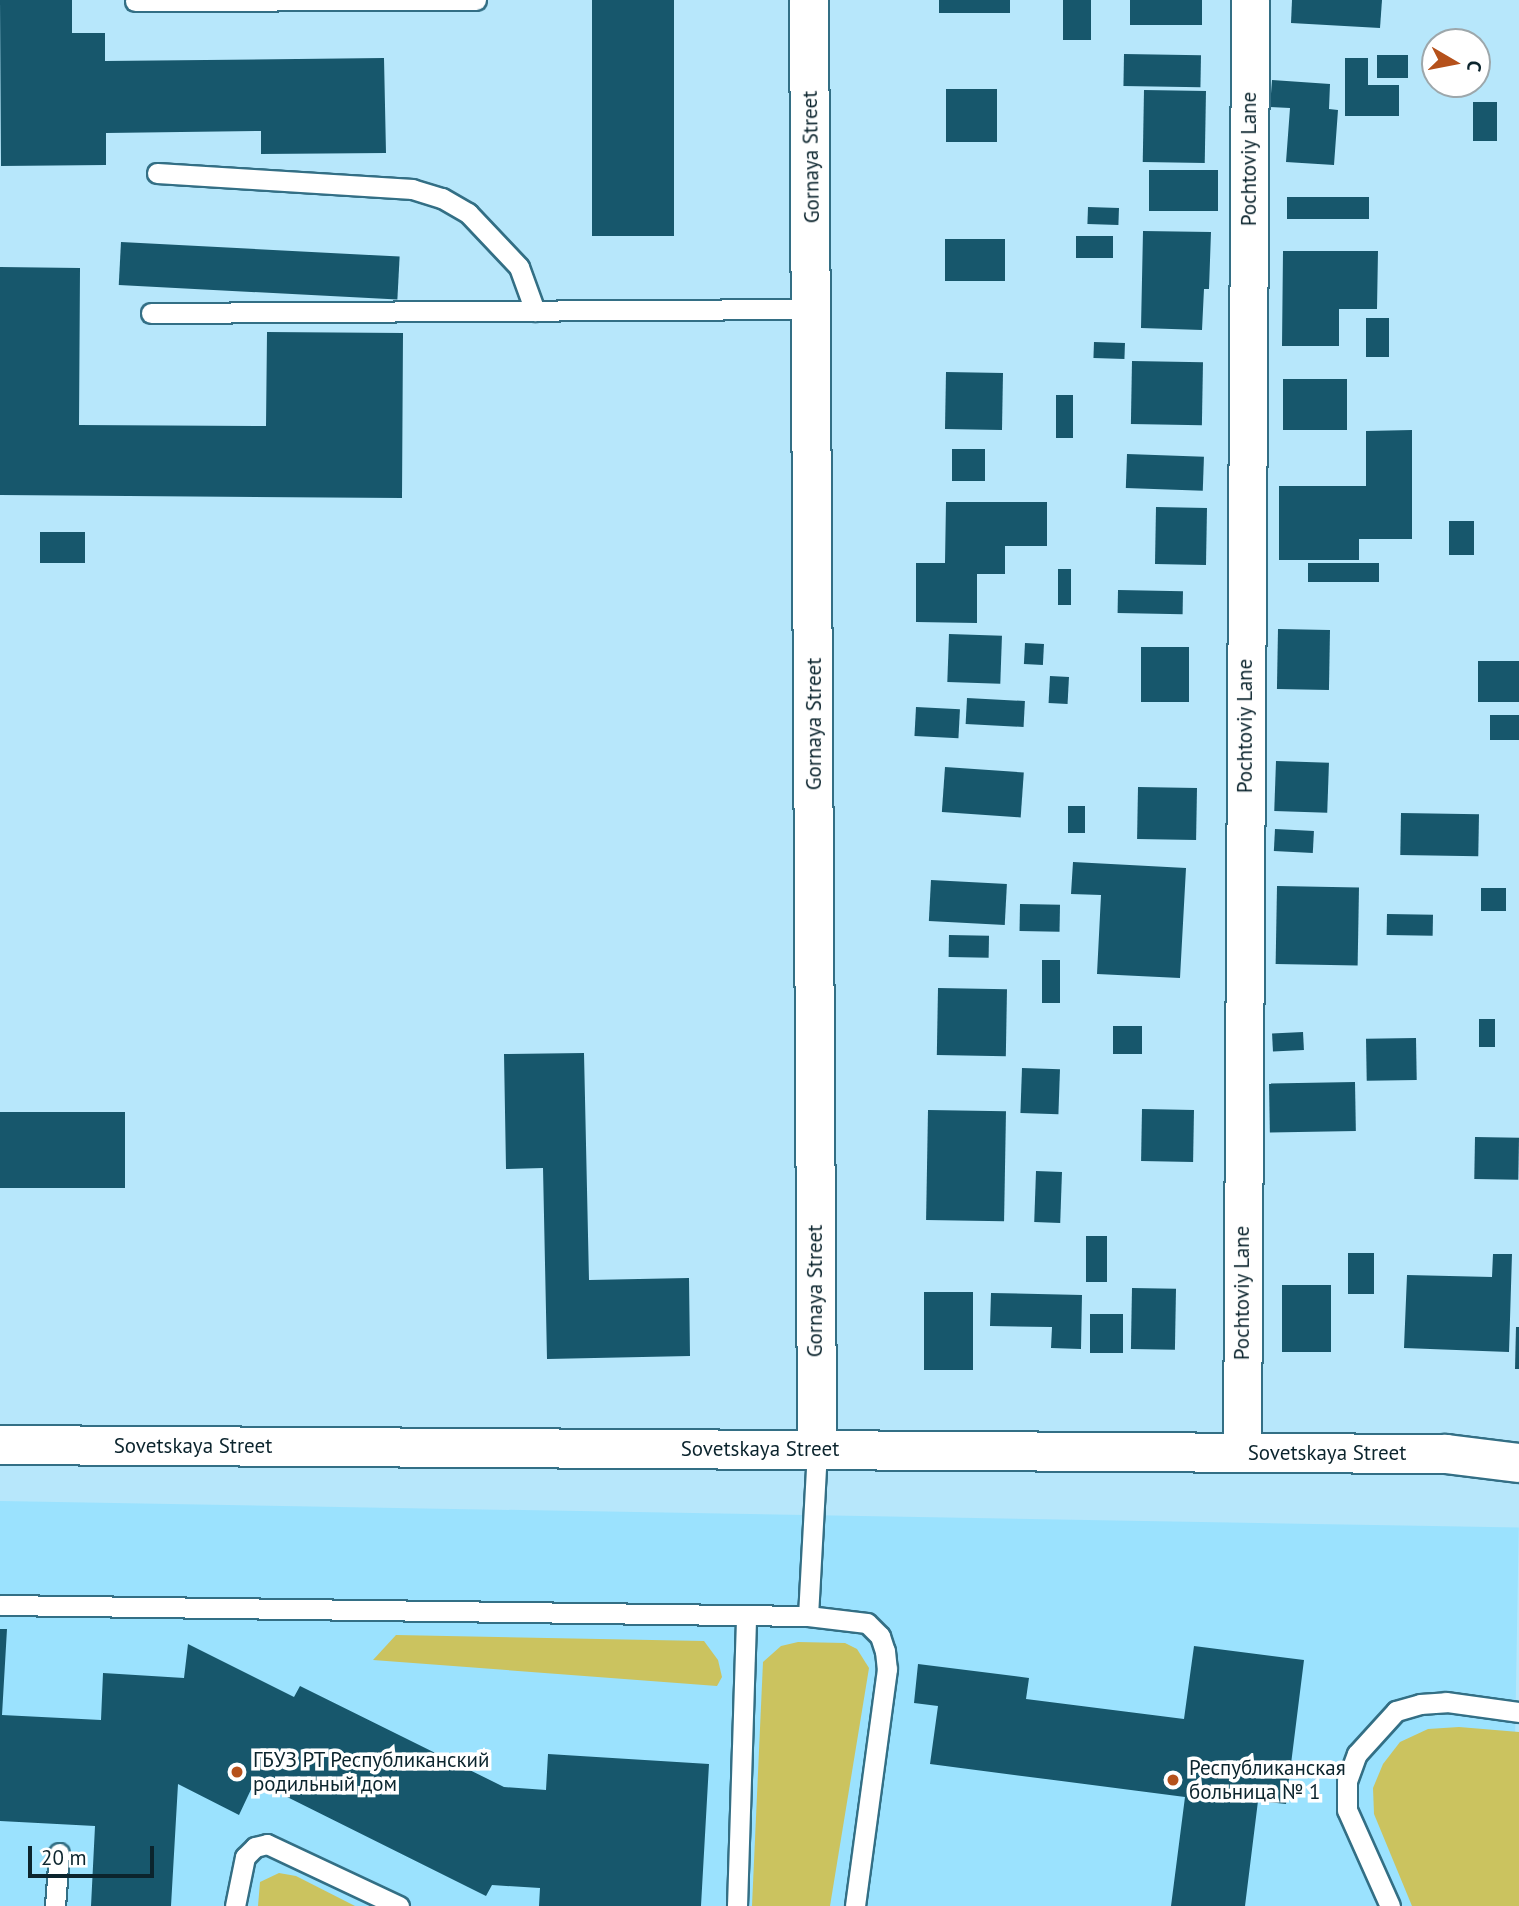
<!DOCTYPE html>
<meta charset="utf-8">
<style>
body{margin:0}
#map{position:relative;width:1519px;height:1906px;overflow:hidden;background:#b7e7fb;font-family:"PT Sans",sans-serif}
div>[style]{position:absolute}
.built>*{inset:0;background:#9be2fe;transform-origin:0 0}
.green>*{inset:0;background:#cbc35f}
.building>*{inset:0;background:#17576c;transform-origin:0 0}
.roads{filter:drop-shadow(2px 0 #336f85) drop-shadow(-2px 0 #336f85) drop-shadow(0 2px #336f85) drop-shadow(0 -2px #336f85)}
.lane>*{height:19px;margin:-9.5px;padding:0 9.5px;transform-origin:9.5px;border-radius:9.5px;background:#fff}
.street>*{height:37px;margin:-18.5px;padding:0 18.5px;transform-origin:18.5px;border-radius:18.5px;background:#fff}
.secondary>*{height:38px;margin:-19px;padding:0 19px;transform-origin:19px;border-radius:19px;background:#fff}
.dots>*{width:19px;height:19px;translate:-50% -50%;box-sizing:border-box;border:4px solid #fff;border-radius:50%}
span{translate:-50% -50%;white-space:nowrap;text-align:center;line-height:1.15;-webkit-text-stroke:7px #fff;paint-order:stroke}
.street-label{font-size:21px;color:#0b242d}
.poi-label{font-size:21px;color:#0b242d}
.left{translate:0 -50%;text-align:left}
.north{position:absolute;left:1421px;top:28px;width:70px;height:70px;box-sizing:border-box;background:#fff;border:2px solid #9da7ab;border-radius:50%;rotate:100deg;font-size:19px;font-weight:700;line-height:28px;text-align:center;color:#0b242d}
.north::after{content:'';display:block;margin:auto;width:24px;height:32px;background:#b5511b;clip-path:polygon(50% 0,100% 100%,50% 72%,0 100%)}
.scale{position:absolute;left:28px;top:1846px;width:126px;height:32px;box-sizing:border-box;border:4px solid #0b242d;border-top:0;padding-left:9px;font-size:21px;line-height:24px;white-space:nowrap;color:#0b242d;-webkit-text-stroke:5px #fff;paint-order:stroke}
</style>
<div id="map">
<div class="built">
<div style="left:0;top:1501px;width:1519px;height:405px;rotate:1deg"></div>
</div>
<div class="green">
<div style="clip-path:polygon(396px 1635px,704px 1641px,718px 1660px,722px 1677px,717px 1686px,373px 1660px)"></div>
<div style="clip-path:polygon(798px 1642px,845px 1643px,857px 1649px,869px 1668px,830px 1906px,752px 1906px,763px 1662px,781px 1646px)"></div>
<div style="clip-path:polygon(1459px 1727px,1519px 1732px,1519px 1906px,1412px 1906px,1374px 1814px,1373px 1788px,1383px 1764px,1400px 1742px,1428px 1729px)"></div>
<div style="clip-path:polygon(279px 1873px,296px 1876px,355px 1906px,258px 1906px,260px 1882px)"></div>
</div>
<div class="building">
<div style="clip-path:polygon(0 0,72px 0,72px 33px,105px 33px,105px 61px,384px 58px,386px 153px,261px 154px,261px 131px,106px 133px,106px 165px,1px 166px)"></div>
<div style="left:592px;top:0;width:82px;height:236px"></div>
<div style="left:939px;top:0;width:71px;height:13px"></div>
<div style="left:1063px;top:0;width:28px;height:40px"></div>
<div style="left:1130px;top:0;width:72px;height:25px"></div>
<div style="clip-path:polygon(1292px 0,1382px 0,1380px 28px,1291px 23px)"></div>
<div style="left:1124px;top:54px;width:77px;height:32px;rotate:1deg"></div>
<div style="left:1377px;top:55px;width:31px;height:23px"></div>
<div style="clip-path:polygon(1345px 58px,1368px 58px,1368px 85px,1399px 85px,1399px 116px,1345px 116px)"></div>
<div style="clip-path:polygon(1272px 80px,1330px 84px,1329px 109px,1338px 110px,1334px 165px,1286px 162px,1290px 108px,1270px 107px)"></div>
<div style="left:946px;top:89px;width:51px;height:53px"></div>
<div style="left:1144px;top:90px;width:62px;height:72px;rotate:1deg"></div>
<div style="left:1473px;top:102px;width:24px;height:39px"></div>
<div style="left:1149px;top:170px;width:69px;height:41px"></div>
<div style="left:1287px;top:197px;width:82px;height:22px"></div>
<div style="left:1088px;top:207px;width:31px;height:17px;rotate:2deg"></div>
<div style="clip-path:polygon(1143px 231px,1211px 232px,1209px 289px,1204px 289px,1202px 330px,1141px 328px)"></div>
<div style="left:1076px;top:236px;width:37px;height:22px"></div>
<div style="left:945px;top:239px;width:60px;height:42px"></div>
<div style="left:121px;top:242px;width:279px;height:43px;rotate:3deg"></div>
<div style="clip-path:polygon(1283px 251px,1378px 251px,1377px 309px,1339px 309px,1339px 346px,1282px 346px)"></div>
<div style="clip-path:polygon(0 267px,80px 268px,79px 425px,266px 426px,267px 332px,403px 333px,402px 498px,0 495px)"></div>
<div style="left:1366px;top:318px;width:23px;height:39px"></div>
<div style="left:1094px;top:342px;width:31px;height:16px;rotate:2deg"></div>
<div style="left:1132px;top:361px;width:71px;height:63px;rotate:1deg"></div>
<div style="left:946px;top:372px;width:57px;height:57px;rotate:1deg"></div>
<div style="left:1283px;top:379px;width:64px;height:51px"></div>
<div style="left:1056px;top:395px;width:17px;height:43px"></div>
<div style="clip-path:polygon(1412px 430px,1412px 539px,1359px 539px,1359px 560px,1279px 560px,1279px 486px,1366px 486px,1366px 431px)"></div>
<div style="left:952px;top:449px;width:33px;height:32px"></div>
<div style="left:1127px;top:454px;width:77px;height:34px;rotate:2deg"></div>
<div style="clip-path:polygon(946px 502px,1047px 502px,1047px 546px,1005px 546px,1005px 574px,977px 574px,977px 623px,916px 622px,916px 563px,945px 563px)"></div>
<div style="left:1156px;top:507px;width:51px;height:57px;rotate:1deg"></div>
<div style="left:1449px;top:521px;width:25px;height:34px"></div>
<div style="left:40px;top:532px;width:45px;height:31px"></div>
<div style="left:1308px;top:563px;width:71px;height:19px"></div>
<div style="left:1058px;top:569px;width:13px;height:36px"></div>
<div style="left:1118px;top:590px;width:65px;height:23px;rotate:1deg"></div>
<div style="left:1278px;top:629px;width:52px;height:60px;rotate:1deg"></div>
<div style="left:949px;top:634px;width:53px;height:48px;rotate:2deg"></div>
<div style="left:1025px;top:643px;width:19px;height:21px;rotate:3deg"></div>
<div style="left:1141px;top:647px;width:48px;height:55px"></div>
<div style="left:1478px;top:661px;width:41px;height:41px"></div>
<div style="left:1050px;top:676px;width:19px;height:27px;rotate:3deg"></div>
<div style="left:967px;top:698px;width:58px;height:26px;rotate:3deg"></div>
<div style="left:916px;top:707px;width:44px;height:29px;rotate:3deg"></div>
<div style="left:1519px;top:715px;width:25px;height:29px;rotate:90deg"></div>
<div style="left:1276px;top:761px;width:53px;height:50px;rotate:2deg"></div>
<div style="left:945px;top:767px;width:79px;height:45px;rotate:4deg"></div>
<div style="left:1138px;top:787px;width:59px;height:52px;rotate:1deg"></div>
<div style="left:1068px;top:806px;width:17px;height:27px"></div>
<div style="left:1401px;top:813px;width:78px;height:42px;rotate:1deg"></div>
<div style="left:1275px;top:829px;width:39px;height:22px;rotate:3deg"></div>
<div style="clip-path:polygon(1073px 862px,1186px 868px,1180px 978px,1097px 974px,1101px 895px,1071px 894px)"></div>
<div style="left:931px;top:880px;width:76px;height:41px;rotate:3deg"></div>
<div style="left:1277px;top:886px;width:82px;height:78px;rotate:1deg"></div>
<div style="left:1481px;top:888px;width:25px;height:23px"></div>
<div style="left:1020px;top:904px;width:40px;height:27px;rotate:1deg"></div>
<div style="left:1387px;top:914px;width:46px;height:21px;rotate:1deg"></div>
<div style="left:949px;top:935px;width:40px;height:22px;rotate:1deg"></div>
<div style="left:1042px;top:960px;width:18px;height:43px"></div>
<div style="left:938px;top:988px;width:69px;height:67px;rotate:1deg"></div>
<div style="left:1479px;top:1019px;width:16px;height:28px"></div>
<div style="left:1113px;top:1026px;width:29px;height:28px"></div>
<div style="left:1303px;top:1032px;width:18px;height:31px;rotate:87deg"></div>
<div style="left:1416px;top:1038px;width:42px;height:50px;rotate:89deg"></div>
<div style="clip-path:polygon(584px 1053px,589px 1280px,689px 1278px,690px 1356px,547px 1359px,543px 1168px,506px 1169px,504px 1054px)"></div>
<div style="left:1022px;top:1068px;width:38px;height:45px;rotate:2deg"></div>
<div style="left:1355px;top:1082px;width:49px;height:86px;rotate:89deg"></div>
<div style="left:1142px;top:1109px;width:52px;height:52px;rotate:1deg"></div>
<div style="left:928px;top:1110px;width:78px;height:110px;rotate:1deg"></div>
<div style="left:0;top:1112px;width:125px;height:76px"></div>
<div style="left:1475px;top:1137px;width:44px;height:42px;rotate:1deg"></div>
<div style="left:1036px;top:1171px;width:26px;height:51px;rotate:2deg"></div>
<div style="left:1086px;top:1236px;width:21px;height:46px"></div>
<div style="left:1348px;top:1253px;width:26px;height:41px"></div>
<div style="clip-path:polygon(1493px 1254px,1512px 1254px,1509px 1352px,1404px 1348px,1407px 1275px,1492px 1277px)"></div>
<div style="left:1282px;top:1285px;width:49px;height:67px"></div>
<div style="left:1132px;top:1288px;width:44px;height:61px;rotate:1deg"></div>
<div style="left:924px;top:1292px;width:49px;height:78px"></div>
<div style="clip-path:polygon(991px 1293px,1082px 1295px,1081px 1349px,1051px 1348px,1052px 1327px,990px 1326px)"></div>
<div style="left:1090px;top:1314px;width:33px;height:39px"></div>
<div style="clip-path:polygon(1516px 1327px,1519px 1327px,1519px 1369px,1515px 1369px)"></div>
<div style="clip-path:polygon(0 1629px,7px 1629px,2px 1715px,101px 1720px,103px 1673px,184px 1678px,188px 1644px,294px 1697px,300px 1686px,504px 1787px,546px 1790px,548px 1754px,709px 1764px,701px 1906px,539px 1906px,540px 1888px,492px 1885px,486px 1896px,255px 1781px,239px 1815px,178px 1784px,171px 1906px,91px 1906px,95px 1826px,0 1821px)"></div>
<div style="clip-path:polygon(1194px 1646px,1304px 1660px,1286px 1804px,1258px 1801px,1245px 1906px,1171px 1906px,1185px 1797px,930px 1764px,938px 1706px,914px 1703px,918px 1664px,1029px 1678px,1026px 1699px,1184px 1719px)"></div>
</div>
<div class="roads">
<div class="lane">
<div style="left:135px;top:1px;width:341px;rotate:-0.2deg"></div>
<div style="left:157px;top:173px;width:256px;rotate:3.6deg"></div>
<div style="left:412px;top:189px;width:31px;rotate:17deg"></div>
<div style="left:442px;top:198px;width:30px;rotate:30deg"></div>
<div style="left:468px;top:213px;width:74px;rotate:46.6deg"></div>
<div style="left:519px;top:267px;width:47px;rotate:70deg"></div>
<div style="left:151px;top:313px;width:662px;rotate:-0.35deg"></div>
<div style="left:0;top:1605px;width:808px;rotate:0.78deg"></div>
<div style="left:808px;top:1616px;width:167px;rotate:-86.9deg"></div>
<div style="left:808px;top:1616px;width:59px;rotate:6.8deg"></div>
<div style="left:867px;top:1623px;width:18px;rotate:45deg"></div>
<div style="left:880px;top:1636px;width:16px;rotate:72deg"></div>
<div style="left:885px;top:1651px;width:18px;rotate:84deg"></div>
<div style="left:887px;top:1669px;width:239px;rotate:97.7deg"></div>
<div style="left:55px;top:1906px;width:53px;rotate:-85.7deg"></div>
<div style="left:235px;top:1906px;width:50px;rotate:-78.5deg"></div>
<div style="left:245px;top:1857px;width:14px;rotate:-45deg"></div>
<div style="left:255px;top:1847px;width:12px;rotate:-14deg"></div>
<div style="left:267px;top:1844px;width:146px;rotate:25.2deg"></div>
<div style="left:737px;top:1906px;width:290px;rotate:-88.2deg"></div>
<div style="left:1390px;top:1906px;width:105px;rotate:-114.1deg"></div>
<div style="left:1347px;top:1810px;width:29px;rotate:-90deg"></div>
<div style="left:1347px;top:1781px;width:29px;rotate:-70deg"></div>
<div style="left:1357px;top:1754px;width:58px;rotate:-47.8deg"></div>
<div style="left:1396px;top:1711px;width:25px;rotate:-16deg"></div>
<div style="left:1420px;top:1704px;width:26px;rotate:-4deg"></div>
<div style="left:1446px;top:1702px;width:74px;rotate:7.8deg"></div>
</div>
<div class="street">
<div style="left:1242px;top:1453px;width:1453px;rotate:-89.68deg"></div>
</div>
<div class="secondary">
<div style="left:809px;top:0;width:1449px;rotate:89.68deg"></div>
<div style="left:0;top:1445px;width:1446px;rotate:0.36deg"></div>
<div style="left:1446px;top:1454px;width:74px;rotate:7deg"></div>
</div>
</div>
<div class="dots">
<div style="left:237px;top:1772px;background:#b5511b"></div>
<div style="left:1173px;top:1780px;background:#b5511b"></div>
</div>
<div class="street-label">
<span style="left:811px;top:157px;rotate:-91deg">Gornaya Street</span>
<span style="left:1249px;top:159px;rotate:-90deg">Pochtoviy Lane</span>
<span style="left:814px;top:724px;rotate:-90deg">Gornaya Street</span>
<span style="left:1245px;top:726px;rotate:-90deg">Pochtoviy Lane</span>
<span style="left:815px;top:1291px;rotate:-90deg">Gornaya Street</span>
<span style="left:1242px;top:1293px;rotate:-90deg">Pochtoviy Lane</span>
<span style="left:193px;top:1446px">Sovetskaya Street</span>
<span style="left:760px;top:1449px">Sovetskaya Street</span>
<span style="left:1327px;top:1453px">Sovetskaya Street</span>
</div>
<div class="poi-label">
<span class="left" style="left:253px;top:1772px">ГБУЗ РТ Республиканский<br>родильный дом</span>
<span class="left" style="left:1189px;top:1780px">Республиканская<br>больница № 1</span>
</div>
<div class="north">С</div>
<div class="scale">20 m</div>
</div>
